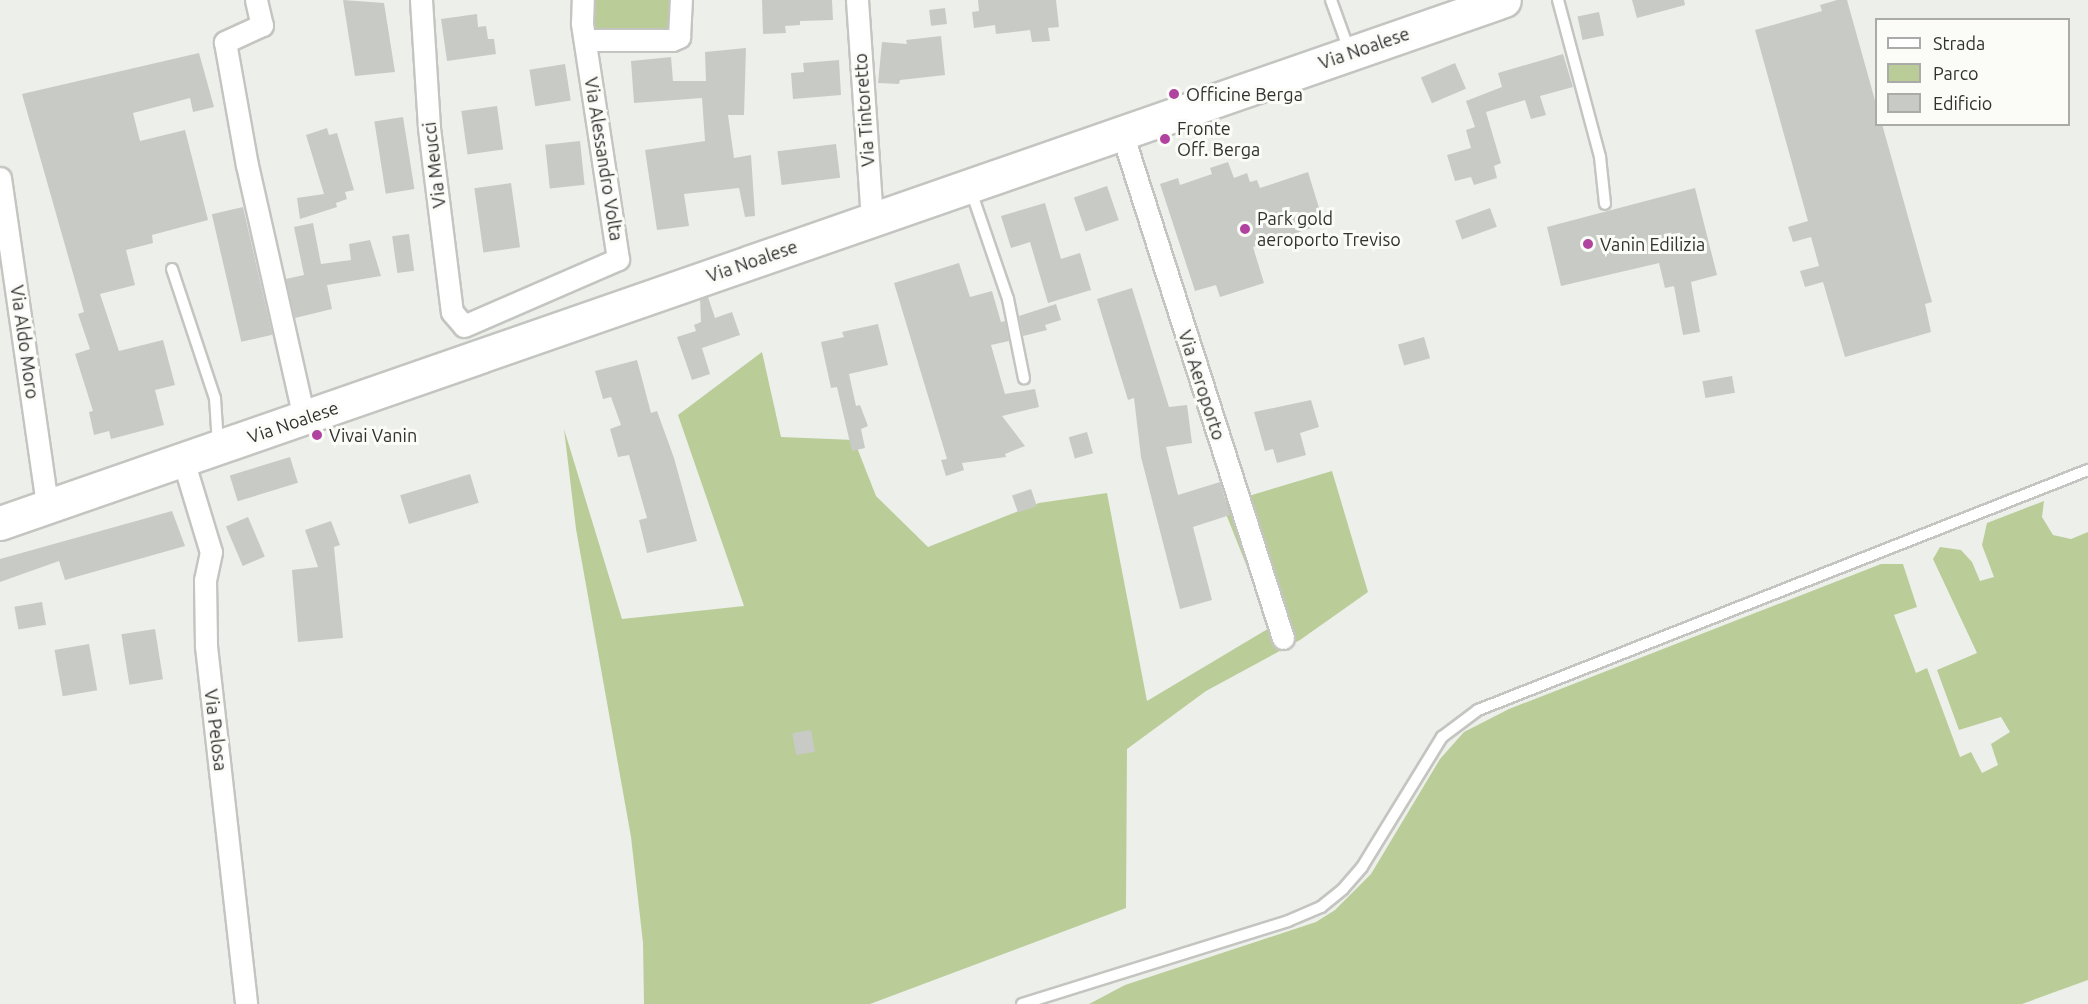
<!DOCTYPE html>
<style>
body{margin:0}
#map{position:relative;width:2088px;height:1004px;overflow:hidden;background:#edefeb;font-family:Ubuntu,sans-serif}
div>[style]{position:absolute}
.green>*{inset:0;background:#bacd98;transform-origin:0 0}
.building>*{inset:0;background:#c8cac6;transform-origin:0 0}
.roads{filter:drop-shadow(2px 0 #c4c5c1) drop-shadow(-2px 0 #c4c5c1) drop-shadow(0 2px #c4c5c1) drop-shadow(0 -2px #c4c5c1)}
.lane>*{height:10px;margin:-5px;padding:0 5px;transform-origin:5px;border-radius:5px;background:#fff}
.street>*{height:21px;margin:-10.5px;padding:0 10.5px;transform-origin:10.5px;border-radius:10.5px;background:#fff}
.primary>*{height:33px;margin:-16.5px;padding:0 16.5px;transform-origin:16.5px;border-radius:16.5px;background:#fff}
.dots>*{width:16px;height:16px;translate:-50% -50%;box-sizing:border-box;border:3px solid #fbfcf8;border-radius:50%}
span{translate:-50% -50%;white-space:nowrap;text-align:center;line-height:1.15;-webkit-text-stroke:6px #fbfcf8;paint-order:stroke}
.street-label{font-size:18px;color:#313230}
.poi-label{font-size:18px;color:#313230}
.left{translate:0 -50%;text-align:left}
.legend{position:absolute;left:1875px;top:18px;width:195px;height:108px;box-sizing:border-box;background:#fbfcf8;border:2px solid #aaaba8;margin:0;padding:8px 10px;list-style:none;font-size:18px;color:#313230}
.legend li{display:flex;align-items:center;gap:12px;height:30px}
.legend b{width:30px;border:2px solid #aaaba8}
</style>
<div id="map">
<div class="green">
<div style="left:590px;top:0;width:82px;height:34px"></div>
<div style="clip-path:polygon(762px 352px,781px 437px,854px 440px,876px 496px,928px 547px,1039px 503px,1107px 493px,1147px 701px,1271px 627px,1222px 504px,1332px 471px,1368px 592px,1300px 640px,1206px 691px,1127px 749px,1126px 908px,870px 1004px,644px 1004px,643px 943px,631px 837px,576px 529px,564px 429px,622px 619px,744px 606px,678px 415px)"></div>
<div style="clip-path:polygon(2044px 501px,2042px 517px,2053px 535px,2071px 539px,2088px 532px,2088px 980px,2022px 1004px,1089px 1004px,1125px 985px,1316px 922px,1335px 910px,1371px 874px,1440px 759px,1464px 732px,1509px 709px,1881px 564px,1903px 564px,1917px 607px,1894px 615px,1916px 673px,1927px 668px,1960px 757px,1971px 752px,1982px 773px,1998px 765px,1991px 744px,2010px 732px,2001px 717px,1959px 730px,1937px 670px,1977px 653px,1933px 559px,1940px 547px,1961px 550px,1972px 562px,1980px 581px,1994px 577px,1982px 545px,1987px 523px)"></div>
</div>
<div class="building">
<div style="clip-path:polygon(343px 0,384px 3px,395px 72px,355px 76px)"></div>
<div style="clip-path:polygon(762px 0,832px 0,833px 20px,800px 21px,800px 25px,785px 26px,786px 33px,763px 34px)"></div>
<div style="clip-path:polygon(978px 0,1056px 0,1059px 27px,1048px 28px,1050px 41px,1032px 42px,1030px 30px,996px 34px,995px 25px,974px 28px,972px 12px,979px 11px)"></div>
<div style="clip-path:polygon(1632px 0,1684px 0,1685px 5px,1637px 18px)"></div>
<div style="clip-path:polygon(1837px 0,1847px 0,1876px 104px,1876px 124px,1882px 124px,1932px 302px,1925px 304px,1931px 332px,1845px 357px,1823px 282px,1805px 287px,1800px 271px,1819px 266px,1811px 237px,1793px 242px,1788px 227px,1808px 221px,1755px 30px,1822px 11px,1820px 5px)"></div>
<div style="left:945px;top:8px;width:16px;height:16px;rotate:83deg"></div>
<div style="left:1599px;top:12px;width:24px;height:22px;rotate:78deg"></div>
<div style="clip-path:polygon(477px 14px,478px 27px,486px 26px,488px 39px,494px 39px,496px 54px,447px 61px,441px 19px)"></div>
<div style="clip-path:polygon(941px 36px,945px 75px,900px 80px,899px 84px,878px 83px,882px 42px,907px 44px,906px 40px)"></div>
<div style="clip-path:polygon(746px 48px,744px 115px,728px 115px,734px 158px,751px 155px,755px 216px,745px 217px,739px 188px,684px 194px,689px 226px,657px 230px,645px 150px,705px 141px,702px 98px,634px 103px,631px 61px,671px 57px,673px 81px,706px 81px,705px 52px)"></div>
<div style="clip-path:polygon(199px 53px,214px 107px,193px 112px,190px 98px,133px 113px,140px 141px,185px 130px,208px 220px,152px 235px,153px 243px,126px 250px,135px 285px,100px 294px,119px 351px,163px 340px,175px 385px,155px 390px,164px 425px,111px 439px,109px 431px,94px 435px,89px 412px,93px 411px,75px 354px,90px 349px,78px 314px,84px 312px,22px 94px)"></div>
<div style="clip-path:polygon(1563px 54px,1573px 87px,1540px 96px,1546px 115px,1531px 119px,1525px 100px,1486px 112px,1501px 163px,1494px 166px,1497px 178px,1474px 185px,1471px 177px,1455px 181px,1447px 155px,1471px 148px,1466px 130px,1475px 127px,1466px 101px,1502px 87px,1498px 73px)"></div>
<div style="clip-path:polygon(839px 60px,841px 95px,793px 99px,791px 73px,804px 72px,803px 63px)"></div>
<div style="left:1455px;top:63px;width:28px;height:37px;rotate:67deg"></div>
<div style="left:565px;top:64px;width:37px;height:36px;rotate:81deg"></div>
<div style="left:497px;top:106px;width:44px;height:36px;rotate:82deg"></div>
<div style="left:403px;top:117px;width:73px;height:29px;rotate:81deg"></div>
<div style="clip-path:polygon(327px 128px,329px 135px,337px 133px,354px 190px,345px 192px,347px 199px,336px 203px,337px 207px,300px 219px,297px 198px,324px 194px,306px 135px)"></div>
<div style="left:580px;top:141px;width:44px;height:35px;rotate:84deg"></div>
<div style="left:836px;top:144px;width:34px;height:59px;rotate:83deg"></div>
<div style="clip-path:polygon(1228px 162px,1234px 178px,1247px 173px,1250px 182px,1257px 180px,1260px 188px,1308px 172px,1324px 224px,1253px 247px,1264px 283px,1220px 297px,1216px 285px,1195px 291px,1160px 184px,1178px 178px,1180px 185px,1212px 174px,1210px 168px)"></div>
<div style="left:511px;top:183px;width:65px;height:37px;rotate:82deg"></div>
<div style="left:1107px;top:186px;width:36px;height:35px;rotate:71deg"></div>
<div style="clip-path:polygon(1695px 188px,1717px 275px,1691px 282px,1700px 332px,1683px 335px,1674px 286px,1665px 288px,1659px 263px,1561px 286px,1547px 227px)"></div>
<div style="clip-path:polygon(1045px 203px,1061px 259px,1080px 253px,1091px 290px,1048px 303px,1030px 242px,1011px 248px,1001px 216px)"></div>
<div style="left:243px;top:207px;width:131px;height:32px;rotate:77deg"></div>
<div style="left:1490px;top:208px;width:20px;height:37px;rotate:70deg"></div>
<div style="clip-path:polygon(313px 223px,321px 264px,351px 260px,349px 244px,370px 240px,381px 276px,327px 285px,332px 309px,295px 318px,286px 279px,304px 275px,294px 227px)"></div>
<div style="left:409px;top:234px;width:37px;height:17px;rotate:82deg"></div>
<div style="clip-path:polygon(959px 263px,970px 297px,992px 291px,1001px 322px,1005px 321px,1009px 341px,991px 345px,1005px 394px,1035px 389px,1039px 407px,1002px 416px,1025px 446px,1005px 454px,1006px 457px,962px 463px,964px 470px,946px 476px,941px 460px,947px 459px,894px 283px)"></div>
<div style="clip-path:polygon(1132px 288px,1169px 407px,1187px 405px,1192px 443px,1166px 447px,1178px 495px,1220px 482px,1230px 515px,1193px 527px,1212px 600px,1180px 609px,1141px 457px,1134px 398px,1128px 400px,1097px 299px)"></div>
<div style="clip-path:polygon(708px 297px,715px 318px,732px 312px,740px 335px,702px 348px,710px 374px,692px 380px,677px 337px,696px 331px,694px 325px,701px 322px,700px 299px)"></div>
<div style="clip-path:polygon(1056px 304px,1061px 320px,1045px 325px,1047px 330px,1023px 336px,1019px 316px)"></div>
<div style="clip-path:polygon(878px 324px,888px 365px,849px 374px,856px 406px,860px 405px,868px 426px,861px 429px,865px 448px,852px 451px,837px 387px,831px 388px,821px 342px,844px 337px,842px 332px)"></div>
<div style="left:1424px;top:337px;width:22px;height:27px;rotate:74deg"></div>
<div style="clip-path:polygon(637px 360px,651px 413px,657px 411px,674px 458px,697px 541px,647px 553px,639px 520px,647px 518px,629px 455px,618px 457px,610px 429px,621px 425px,611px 397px,603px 399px,595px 371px)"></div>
<div style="left:1732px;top:376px;width:17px;height:30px;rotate:80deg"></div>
<div style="clip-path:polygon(1311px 400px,1319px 427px,1300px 433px,1306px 455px,1277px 463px,1273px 449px,1265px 451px,1254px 412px)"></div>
<div style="left:1087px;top:432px;width:22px;height:19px;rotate:74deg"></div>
<div style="left:290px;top:457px;width:27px;height:63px;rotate:73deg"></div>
<div style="left:470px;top:474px;width:30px;height:73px;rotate:73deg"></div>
<div style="left:1031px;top:489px;width:18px;height:20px;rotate:71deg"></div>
<div style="clip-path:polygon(172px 511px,185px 546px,65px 580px,59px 561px,0 582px,0 559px)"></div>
<div style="left:248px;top:517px;width:43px;height:24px;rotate:67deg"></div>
<div style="clip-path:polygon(331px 521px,340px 545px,334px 547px,343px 638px,298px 642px,292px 570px,318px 567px,305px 530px)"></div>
<div style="left:42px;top:602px;width:23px;height:28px;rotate:80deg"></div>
<div style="left:155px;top:629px;width:51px;height:34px;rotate:81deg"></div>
<div style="left:89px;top:644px;width:47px;height:35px;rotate:80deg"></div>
<div style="left:811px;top:730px;width:22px;height:19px;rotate:80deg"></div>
</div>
<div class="roads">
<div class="lane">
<div style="left:1331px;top:0;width:53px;rotate:70.2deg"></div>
<div style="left:1558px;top:0;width:163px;rotate:75deg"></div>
<div style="left:1600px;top:157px;width:47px;rotate:83.9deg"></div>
<div style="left:970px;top:188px;width:117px;rotate:71.1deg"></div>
<div style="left:1008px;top:299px;width:81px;rotate:78.6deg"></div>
<div style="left:172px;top:269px;width:136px;rotate:71.6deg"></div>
<div style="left:215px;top:398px;width:47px;rotate:86.3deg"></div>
<div style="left:1022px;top:1004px;width:279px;rotate:-17.3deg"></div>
<div style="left:1288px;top:921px;width:36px;rotate:-23deg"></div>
<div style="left:1321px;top:907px;width:28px;rotate:-39deg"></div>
<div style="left:1343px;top:889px;width:29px;rotate:-49deg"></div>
<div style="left:1362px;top:867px;width:153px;rotate:-58.4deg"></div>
<div style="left:1442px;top:737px;width:45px;rotate:-36.9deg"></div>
<div style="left:1478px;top:710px;width:656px;rotate:-21.48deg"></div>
</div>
<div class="street">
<div style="left:256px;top:0;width:26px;rotate:77deg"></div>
<div style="left:262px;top:25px;width:41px;rotate:155.3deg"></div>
<div style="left:225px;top:42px;width:125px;rotate:79.9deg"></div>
<div style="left:247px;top:165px;width:259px;rotate:77.3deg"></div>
<div style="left:421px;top:0;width:128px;rotate:86.4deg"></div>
<div style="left:429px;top:128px;width:185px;rotate:82.9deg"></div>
<div style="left:452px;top:312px;width:18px;rotate:49deg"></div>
<div style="left:857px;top:0;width:220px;rotate:86.1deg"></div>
<div style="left:585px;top:40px;width:87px"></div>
<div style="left:672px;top:40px;width:8px;rotate:-23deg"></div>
<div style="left:679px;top:37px;width:37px;rotate:-87deg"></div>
<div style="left:1122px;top:133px;width:530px;rotate:72.32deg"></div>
<div style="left:0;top:178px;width:331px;rotate:81.8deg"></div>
<div style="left:464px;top:326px;width:168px;rotate:-23.5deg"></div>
<div style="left:618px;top:259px;width:239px;rotate:-98.7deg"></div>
<div style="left:582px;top:23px;width:23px;rotate:-88deg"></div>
<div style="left:183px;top:460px;width:96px;rotate:73.1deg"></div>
<div style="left:211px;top:552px;width:29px;rotate:102deg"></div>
<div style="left:205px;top:580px;width:66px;rotate:89.1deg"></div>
<div style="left:206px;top:646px;width:360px;rotate:83.6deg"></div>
</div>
<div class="primary">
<div style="left:0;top:523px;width:1592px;rotate:-19.17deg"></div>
</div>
</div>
<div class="dots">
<div style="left:1174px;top:94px;background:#b042a0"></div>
<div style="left:1165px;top:139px;background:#b042a0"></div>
<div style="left:1245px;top:229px;background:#b042a0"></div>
<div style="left:1588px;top:244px;background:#b042a0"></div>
<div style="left:317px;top:435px;background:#b042a0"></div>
</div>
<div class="street-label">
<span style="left:1364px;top:48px;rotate:-19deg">Via Noalese</span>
<span style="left:864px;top:110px;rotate:-94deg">Via Tintoretto</span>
<span style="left:604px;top:159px;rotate:81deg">Via Alessandro Volta</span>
<span style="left:434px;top:165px;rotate:-97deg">Via Meucci</span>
<span style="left:752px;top:261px;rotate:-19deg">Via Noalese</span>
<span style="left:25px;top:342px;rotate:82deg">Via Aldo Moro</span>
<span style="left:1202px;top:385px;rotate:72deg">Via Aeroporto</span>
<span style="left:293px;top:422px;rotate:-19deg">Via Noalese</span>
<span style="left:216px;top:730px;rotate:83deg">Via Pelosa</span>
</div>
<div class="poi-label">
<span class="left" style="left:1186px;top:94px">Officine Berga</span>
<span class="left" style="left:1177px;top:139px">Fronte<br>Off. Berga</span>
<span class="left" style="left:1257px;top:229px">Park gold<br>aeroporto Treviso</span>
<span class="left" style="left:1600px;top:244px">Vanin Edilizia</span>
<span class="left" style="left:329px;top:435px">Vivai Vanin</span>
</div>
<ul class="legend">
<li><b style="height:8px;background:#fff"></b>Strada</li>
<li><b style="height:16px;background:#bacd98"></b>Parco</li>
<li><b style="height:16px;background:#c8cac6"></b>Edificio</li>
</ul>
</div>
